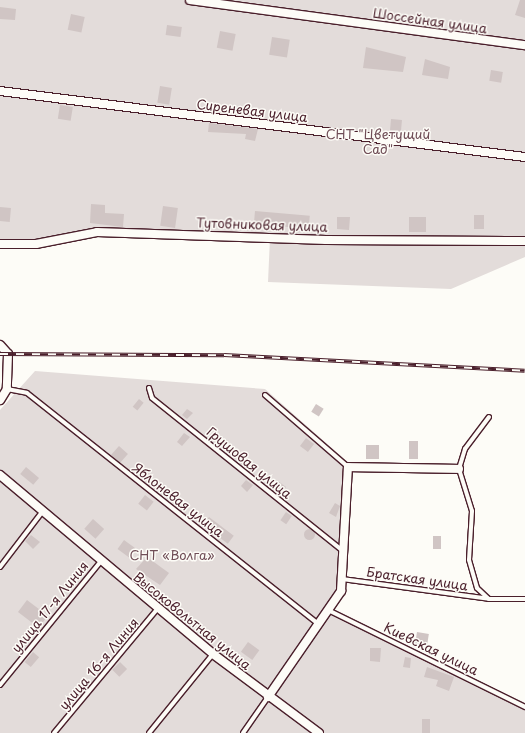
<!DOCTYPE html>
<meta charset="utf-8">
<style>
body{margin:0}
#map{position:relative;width:525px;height:733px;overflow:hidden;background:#fdfcf7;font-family:"Playpen Sans",sans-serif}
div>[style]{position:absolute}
.green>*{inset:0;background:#e3dcda}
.building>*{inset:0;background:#d0c5c4;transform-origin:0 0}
.round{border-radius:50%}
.roads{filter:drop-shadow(1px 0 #4a1f2b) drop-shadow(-1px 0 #4a1f2b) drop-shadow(0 1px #4a1f2b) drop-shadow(0 -1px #4a1f2b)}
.service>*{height:4px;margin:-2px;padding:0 2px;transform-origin:2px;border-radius:2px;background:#fdfcf7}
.minor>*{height:8px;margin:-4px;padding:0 4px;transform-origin:4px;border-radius:4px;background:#fdfcf7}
.rail>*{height:4px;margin-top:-2px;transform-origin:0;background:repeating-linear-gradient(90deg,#fdfcf7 0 8px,#4a1f2b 0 16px);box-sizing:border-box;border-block:1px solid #4a1f2b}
span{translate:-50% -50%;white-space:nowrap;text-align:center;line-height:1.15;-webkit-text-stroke:3px #fdfcf7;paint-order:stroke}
.street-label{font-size:13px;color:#4a1f2b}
.park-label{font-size:13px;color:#704e57}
</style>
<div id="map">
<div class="green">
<div style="clip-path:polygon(0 0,525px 0,525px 257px,451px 289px,268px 282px,270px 238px,100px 234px,31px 248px,0 247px)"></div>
<div style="clip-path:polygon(35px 371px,265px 389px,351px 465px,346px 587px,333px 613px,525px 710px,525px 733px,0 733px,0 410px)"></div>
</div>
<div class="building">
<div style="clip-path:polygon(520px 0,525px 0,525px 18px,515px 15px)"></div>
<div style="clip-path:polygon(0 7px,16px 9px,15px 20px,0 19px)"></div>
<div style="left:71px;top:14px;width:14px;height:16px;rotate:12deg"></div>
<div style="left:167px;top:25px;width:15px;height:10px;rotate:8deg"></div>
<div style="left:220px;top:31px;width:16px;height:17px;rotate:11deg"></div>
<div style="left:272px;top:37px;width:18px;height:18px;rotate:9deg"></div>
<div style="clip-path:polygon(366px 47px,406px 57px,403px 72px,363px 68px)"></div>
<div style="clip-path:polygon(425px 59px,450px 67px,448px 79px,422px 75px)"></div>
<div style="left:491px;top:70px;width:12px;height:11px;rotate:9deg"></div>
<div style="left:160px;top:86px;width:12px;height:17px;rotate:9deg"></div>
<div style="left:60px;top:105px;width:13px;height:14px;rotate:9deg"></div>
<div style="left:391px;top:119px;width:11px;height:13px;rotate:5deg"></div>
<div style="clip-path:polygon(209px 123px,258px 129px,255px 141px,245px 139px,246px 134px,208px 132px)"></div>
<div style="clip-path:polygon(91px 204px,105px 205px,105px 213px,124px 214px,123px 227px,90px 223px)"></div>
<div style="left:163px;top:206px;width:15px;height:20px;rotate:8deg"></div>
<div style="left:0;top:207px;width:11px;height:14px;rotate:5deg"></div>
<div style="left:255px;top:211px;width:55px;height:13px;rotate:5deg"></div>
<div style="left:474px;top:215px;width:10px;height:14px"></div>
<div style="clip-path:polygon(337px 217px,350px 217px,349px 230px,337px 229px)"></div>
<div style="left:426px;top:217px;width:15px;height:17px;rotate:90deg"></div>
<div style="left:139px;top:399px;width:6px;height:10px;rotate:39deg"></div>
<div style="left:316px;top:404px;width:9px;height:9px;rotate:32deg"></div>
<div style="clip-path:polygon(187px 409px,193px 413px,187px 419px,182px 415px)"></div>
<div style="clip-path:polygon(184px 433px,190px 437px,182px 446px,177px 442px)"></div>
<div style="left:306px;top:438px;width:10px;height:10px;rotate:37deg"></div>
<div style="left:409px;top:441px;width:9px;height:18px"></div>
<div style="left:366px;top:445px;width:13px;height:14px"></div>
<div style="left:119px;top:446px;width:12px;height:12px;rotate:42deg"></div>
<div style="left:26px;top:467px;width:17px;height:9px;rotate:40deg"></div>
<div style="clip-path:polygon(246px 480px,253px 485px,247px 492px,241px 486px)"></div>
<div style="left:278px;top:481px;width:10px;height:9px;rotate:37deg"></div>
<div style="left:145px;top:495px;width:11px;height:11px;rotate:38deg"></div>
<div style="clip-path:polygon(335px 503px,340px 506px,336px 517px,329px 513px)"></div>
<div style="left:286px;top:512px;width:7px;height:10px;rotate:34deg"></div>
<div style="left:209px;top:517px;width:31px;height:10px;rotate:37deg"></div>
<div style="left:93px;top:519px;width:15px;height:13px;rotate:42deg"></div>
<div class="round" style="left:303.5px;top:528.5px;width:11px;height:11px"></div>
<div style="clip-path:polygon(31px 535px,40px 542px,33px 549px,25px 541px)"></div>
<div style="left:433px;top:536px;width:8px;height:13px"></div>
<div style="left:124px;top:540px;width:14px;height:11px;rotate:36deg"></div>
<div style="clip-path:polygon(147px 557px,169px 573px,160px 585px,136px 569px)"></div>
<div style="left:27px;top:600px;width:26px;height:15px;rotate:37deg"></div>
<div style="left:417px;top:632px;width:12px;height:12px;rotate:9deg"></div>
<div style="left:248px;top:642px;width:14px;height:12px;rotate:36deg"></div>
<div style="clip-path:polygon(370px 648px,381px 648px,380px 662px,370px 661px)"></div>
<div style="left:33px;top:652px;width:8px;height:13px;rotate:40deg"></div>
<div style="clip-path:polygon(405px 657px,411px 658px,410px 668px,403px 667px)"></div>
<div style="left:120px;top:662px;width:10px;height:11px;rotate:45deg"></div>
<div style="clip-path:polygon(427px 667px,454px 677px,449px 691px,436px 686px,438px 680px,424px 677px)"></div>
<div style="left:422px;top:719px;width:8px;height:14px"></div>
</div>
<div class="roads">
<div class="service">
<div style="left:149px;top:388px;width:10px;rotate:73deg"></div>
<div style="left:152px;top:398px;width:245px;rotate:38.7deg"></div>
<div style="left:7px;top:389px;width:20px;rotate:11deg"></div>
<div style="left:27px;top:393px;width:370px;rotate:38.4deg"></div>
<div style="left:265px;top:395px;width:110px;rotate:40.9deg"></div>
<div style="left:489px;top:417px;width:40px;rotate:127deg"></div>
<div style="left:465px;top:449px;width:21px;rotate:107deg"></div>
<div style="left:459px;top:469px;width:44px;rotate:72.8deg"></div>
<div style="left:472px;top:511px;width:49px;rotate:93.5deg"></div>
<div style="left:469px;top:560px;width:29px;rotate:74deg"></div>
<div style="left:477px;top:588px;width:16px;rotate:43deg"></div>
<div style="left:489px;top:599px;width:36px"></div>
<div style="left:0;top:567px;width:69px;rotate:-52.6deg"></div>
<div style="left:342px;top:579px;width:148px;rotate:7.7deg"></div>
<div style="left:328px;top:610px;width:220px;rotate:26.2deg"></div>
<div style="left:0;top:685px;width:160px;rotate:-50.8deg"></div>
<div style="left:54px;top:733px;width:163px;rotate:-50.2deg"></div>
<div style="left:149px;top:733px;width:102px;rotate:-51deg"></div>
<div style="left:243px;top:733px;width:44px;rotate:-55.2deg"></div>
</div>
<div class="minor">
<div style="left:190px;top:0;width:338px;rotate:7.7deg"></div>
<div style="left:0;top:91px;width:529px;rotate:7.17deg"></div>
<div style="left:0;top:244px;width:36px"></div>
<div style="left:36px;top:244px;width:62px;rotate:-11.1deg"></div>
<div style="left:97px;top:232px;width:229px;rotate:2deg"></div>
<div style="left:326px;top:240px;width:199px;rotate:0.3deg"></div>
<div style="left:0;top:345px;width:12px;rotate:48deg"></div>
<div style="left:8px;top:354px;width:35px;rotate:92deg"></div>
<div style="left:7px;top:389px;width:13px;rotate:122deg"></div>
<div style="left:0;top:475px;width:278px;rotate:40deg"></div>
<div style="left:213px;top:654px;width:132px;rotate:36.7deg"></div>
<div style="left:268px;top:697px;width:129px;rotate:-55.4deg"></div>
<div style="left:341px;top:591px;width:124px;rotate:-86.8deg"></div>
<div style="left:348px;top:467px;width:111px;rotate:1deg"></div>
</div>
</div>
<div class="rail">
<div style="left:0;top:354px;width:224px;rotate:0.3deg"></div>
<div style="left:224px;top:355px;width:301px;rotate:3deg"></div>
</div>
<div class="street-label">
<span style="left:430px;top:21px;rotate:8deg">Шоссейная улица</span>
<span style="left:252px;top:111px;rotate:7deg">Сиреневая улица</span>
<span style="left:262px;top:225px;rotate:2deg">Тутовниковая улица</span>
<span style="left:249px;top:463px;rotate:39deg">Грушовая улица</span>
<span style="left:178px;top:500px;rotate:38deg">Яблоневая улица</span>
<span style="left:417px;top:579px;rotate:8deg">Братская улица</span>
<span style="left:50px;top:607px;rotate:-51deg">улица 17-я Линия</span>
<span style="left:192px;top:621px;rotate:39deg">Высоковольтная улица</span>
<span style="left:431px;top:649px;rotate:26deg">Киевская улица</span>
<span style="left:99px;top:664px;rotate:-50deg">улица 16-я Линия</span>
</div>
<div class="park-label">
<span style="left:378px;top:142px">СНТ "Цветущий<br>Сад"</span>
<span style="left:172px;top:555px">СНТ «Волга»</span>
</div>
</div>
